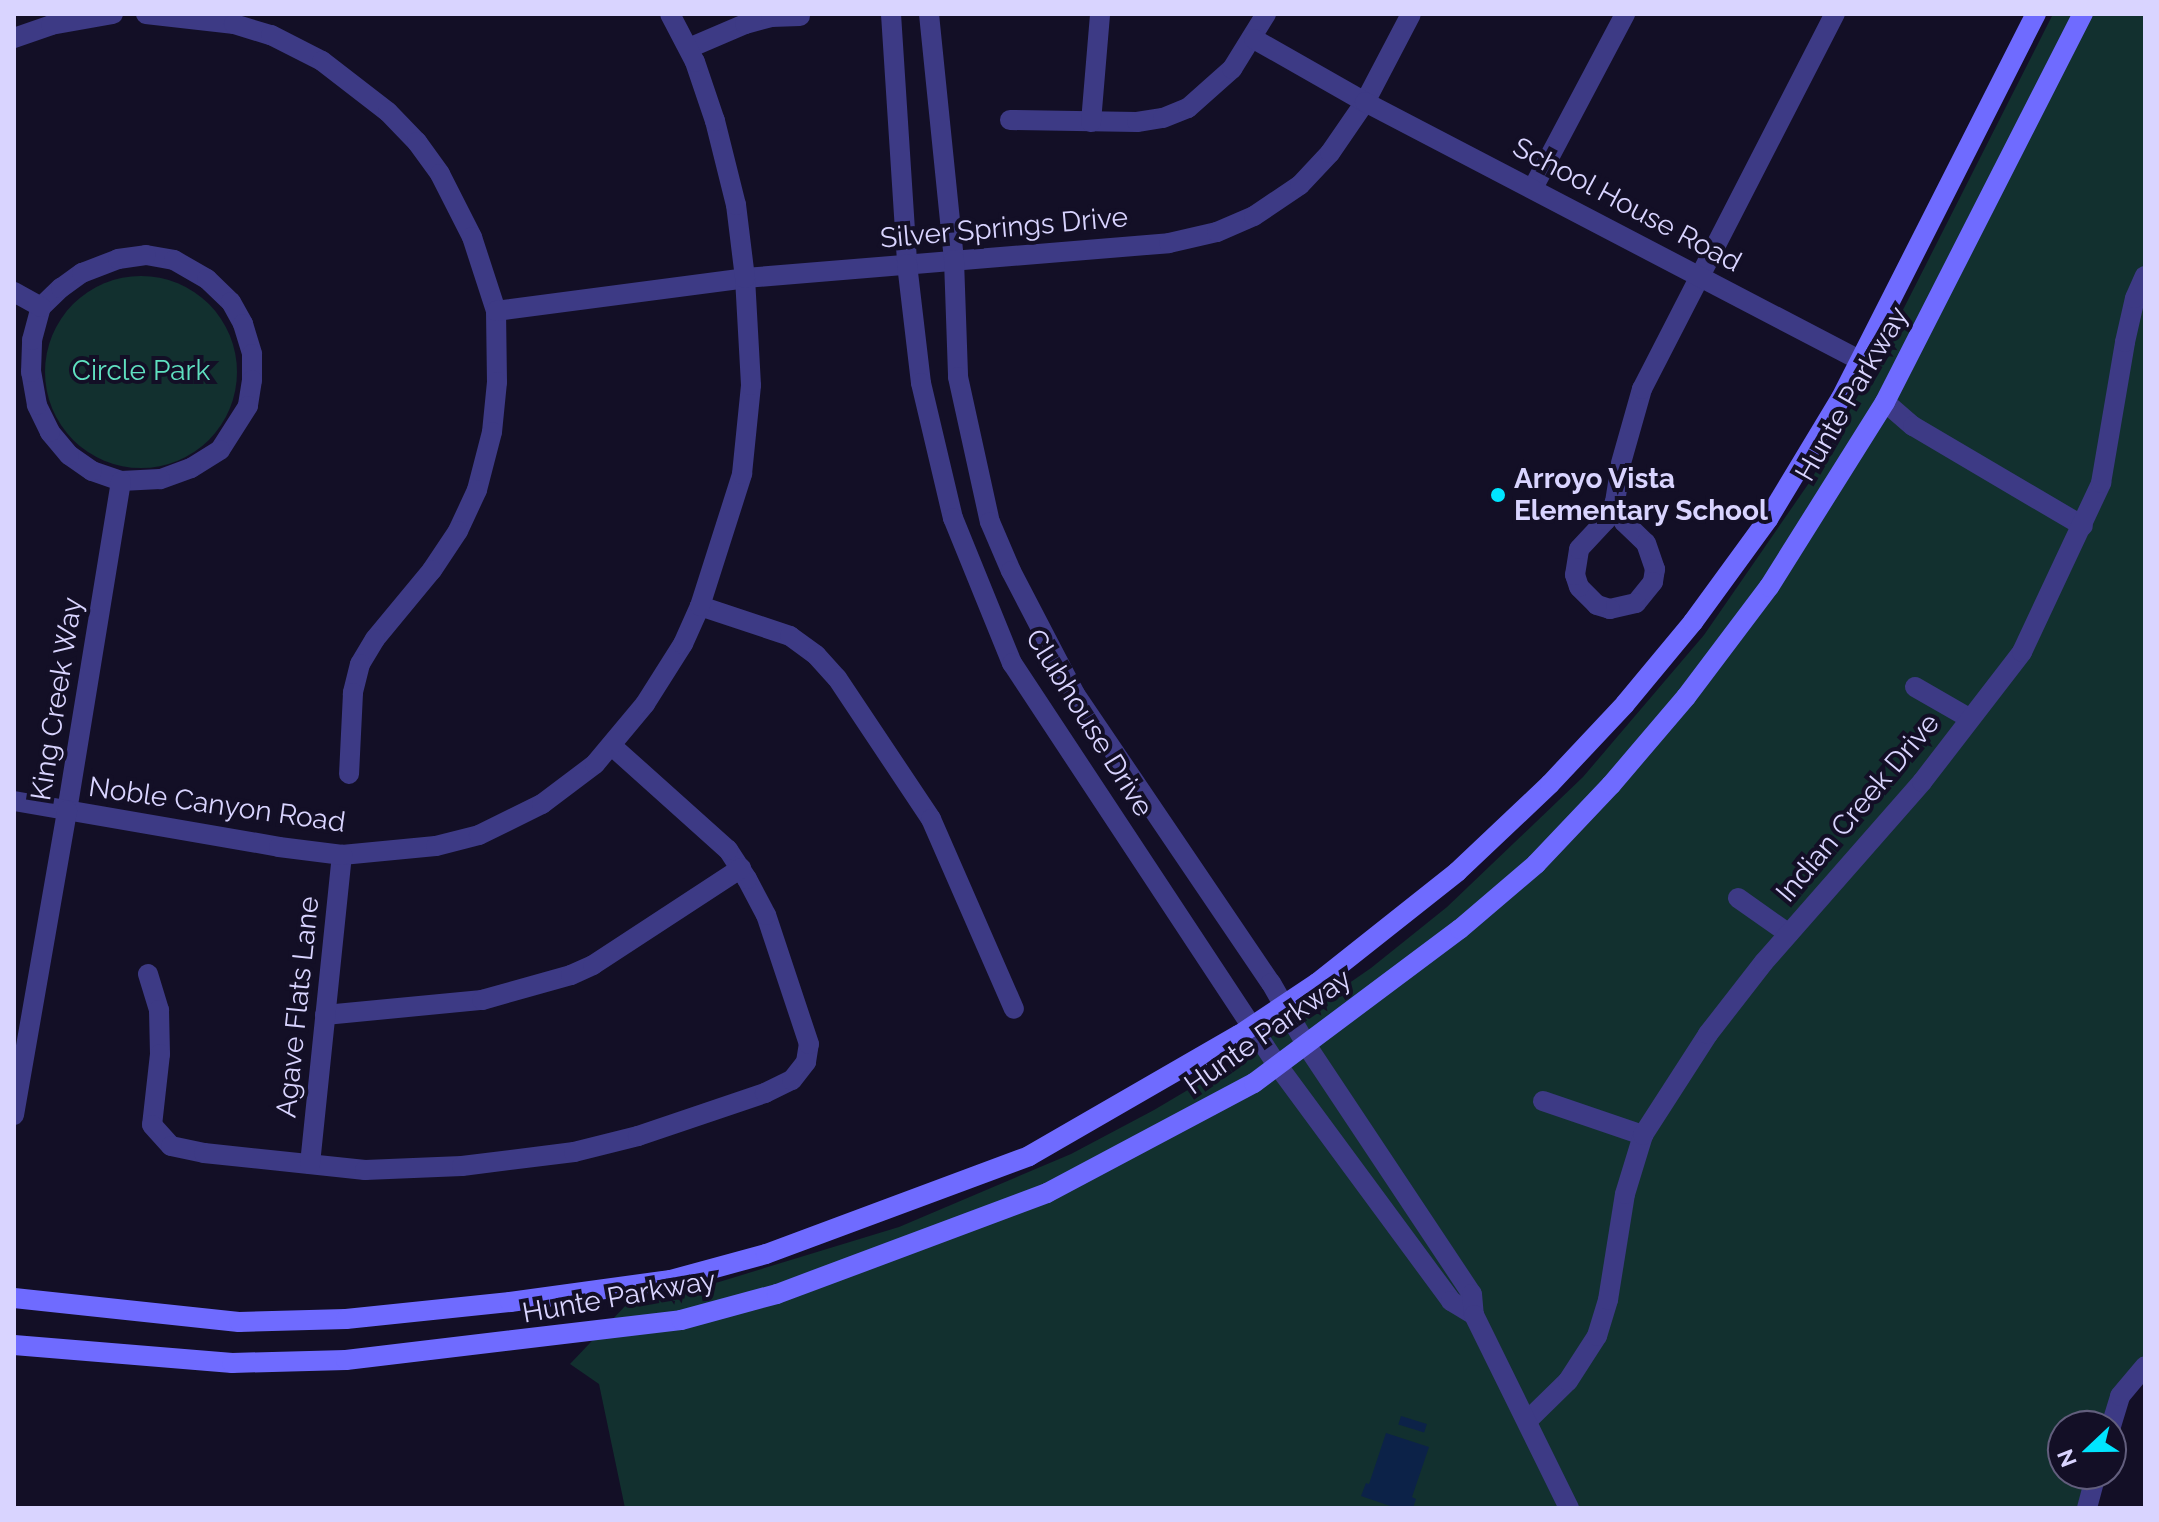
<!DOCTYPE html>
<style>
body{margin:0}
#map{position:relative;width:2159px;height:1522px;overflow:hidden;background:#130f26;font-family:Raleway,sans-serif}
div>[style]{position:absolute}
.green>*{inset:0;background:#12302f}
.round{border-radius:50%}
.water>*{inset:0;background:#0c2248;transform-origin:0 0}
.minor>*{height:20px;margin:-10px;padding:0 10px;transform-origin:10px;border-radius:10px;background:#3d3a85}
.tertiary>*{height:20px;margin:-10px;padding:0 10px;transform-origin:10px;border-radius:10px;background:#3d3a85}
.secondary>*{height:20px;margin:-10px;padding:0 10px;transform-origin:10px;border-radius:10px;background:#6f6bff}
.dots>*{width:22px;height:22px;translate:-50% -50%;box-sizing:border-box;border:4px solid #130f26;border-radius:50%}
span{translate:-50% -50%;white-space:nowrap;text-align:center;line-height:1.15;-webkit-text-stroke:8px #130f26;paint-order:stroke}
.street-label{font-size:28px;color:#d9d4ff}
.park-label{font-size:28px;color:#5fe0c0}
.poi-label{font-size:28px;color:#d9d4ff;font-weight:700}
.left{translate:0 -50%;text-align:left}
.frame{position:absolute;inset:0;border:16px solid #d9d4ff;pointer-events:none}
.north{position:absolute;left:2047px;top:1410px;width:80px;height:80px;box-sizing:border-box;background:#130f26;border:2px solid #625e7d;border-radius:50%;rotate:248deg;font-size:22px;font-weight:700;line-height:32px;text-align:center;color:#d9d4ff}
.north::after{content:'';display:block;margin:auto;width:28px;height:36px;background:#00e5ff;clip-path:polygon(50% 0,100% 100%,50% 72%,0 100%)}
</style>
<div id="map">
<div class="green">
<div style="clip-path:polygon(2053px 14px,2145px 14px,2145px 1360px,2106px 1426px,2063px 1426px,2063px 1474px,2093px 1474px,2083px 1508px,625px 1508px,599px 1384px,570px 1364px,628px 1303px,719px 1282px,899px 1227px,1071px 1154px,1154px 1110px,1235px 1062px,1371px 968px,1447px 907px,1583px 777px,1704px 635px,1811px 480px,1874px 367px)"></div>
<div class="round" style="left:45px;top:276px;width:192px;height:192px"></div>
</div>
<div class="water">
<div style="left:1401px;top:1416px;width:27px;height:9px;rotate:17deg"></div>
<div style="clip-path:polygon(1386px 1433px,1429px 1447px,1412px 1497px,1416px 1499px,1413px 1508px,1396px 1508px,1361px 1496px,1366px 1483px,1369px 1484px)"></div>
</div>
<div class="minor">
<div style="left:146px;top:14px;width:89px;rotate:6.5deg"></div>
<div style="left:234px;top:24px;width:39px;rotate:17deg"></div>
<div style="left:271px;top:35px;width:57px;rotate:27deg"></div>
<div style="left:322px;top:61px;width:83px;rotate:37.7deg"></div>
<div style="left:388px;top:112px;width:42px;rotate:46deg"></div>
<div style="left:417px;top:142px;width:39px;rotate:54deg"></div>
<div style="left:440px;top:174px;width:71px;rotate:63.1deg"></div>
<div style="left:472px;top:237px;width:78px;rotate:72deg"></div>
<div style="left:496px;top:311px;width:71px;rotate:89.2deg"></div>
<div style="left:497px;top:382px;width:50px;rotate:95.7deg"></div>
<div style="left:492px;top:432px;width:60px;rotate:104.5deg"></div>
<div style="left:477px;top:490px;width:45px;rotate:114.9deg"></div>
<div style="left:458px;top:531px;width:47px;rotate:123.7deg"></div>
<div style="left:432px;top:570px;width:89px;rotate:129.6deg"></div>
<div style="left:375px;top:639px;width:29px;rotate:121deg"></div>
<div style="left:360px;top:664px;width:30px;rotate:104deg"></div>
<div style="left:353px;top:693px;width:81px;rotate:92.8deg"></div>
<div style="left:14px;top:38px;width:39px;rotate:-19deg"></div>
<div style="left:51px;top:25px;width:63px;rotate:-10.1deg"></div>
<div style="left:689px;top:48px;width:61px;rotate:-23.2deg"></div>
<div style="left:745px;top:24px;width:27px;rotate:-15deg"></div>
<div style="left:771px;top:17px;width:29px;rotate:-2deg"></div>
<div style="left:1010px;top:120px;width:127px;rotate:0.9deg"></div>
<div style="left:1137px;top:122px;width:26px;rotate:-9deg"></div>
<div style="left:1163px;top:118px;width:27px;rotate:-22deg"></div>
<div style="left:1188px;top:108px;width:59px;rotate:-41.6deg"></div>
<div style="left:1232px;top:69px;width:65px;rotate:-58.3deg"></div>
<div style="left:1091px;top:122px;width:108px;rotate:-85.2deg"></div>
<div style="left:1533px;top:188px;width:197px;rotate:-62.1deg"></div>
<div style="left:146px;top:255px;width:28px;rotate:10deg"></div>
<div style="left:174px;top:260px;width:38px;rotate:30deg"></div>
<div style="left:207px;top:279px;width:33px;rotate:44deg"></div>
<div style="left:231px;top:302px;width:25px;rotate:61deg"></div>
<div style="left:243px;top:324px;width:31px;rotate:73deg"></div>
<div style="left:252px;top:354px;width:26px;rotate:90deg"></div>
<div style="left:252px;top:380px;width:26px;rotate:99deg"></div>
<div style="left:248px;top:406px;width:52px;rotate:122.5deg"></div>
<div style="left:220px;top:450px;width:34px;rotate:148deg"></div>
<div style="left:191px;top:468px;width:33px;rotate:160deg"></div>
<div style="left:160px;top:479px;width:39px;rotate:177deg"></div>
<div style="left:121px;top:481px;width:31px;rotate:-161deg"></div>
<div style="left:92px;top:471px;width:28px;rotate:-145deg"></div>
<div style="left:69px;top:455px;width:30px;rotate:-130deg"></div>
<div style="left:50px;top:432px;width:30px;rotate:-116deg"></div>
<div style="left:37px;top:405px;width:34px;rotate:-100deg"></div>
<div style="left:31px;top:372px;width:32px;rotate:-88deg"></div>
<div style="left:32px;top:340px;width:34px;rotate:-75deg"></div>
<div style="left:41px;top:307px;width:28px;rotate:-44deg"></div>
<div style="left:61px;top:288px;width:26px;rotate:-36deg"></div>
<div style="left:82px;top:273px;width:39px;rotate:-21deg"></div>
<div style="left:118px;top:259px;width:28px;rotate:-8deg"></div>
<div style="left:14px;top:292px;width:31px;rotate:29deg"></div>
<div style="left:496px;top:311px;width:251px;rotate:-7.5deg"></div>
<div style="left:745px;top:278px;width:425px;rotate:-4.7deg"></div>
<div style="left:1169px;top:243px;width:49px;rotate:-12.9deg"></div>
<div style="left:1217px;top:232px;width:40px;rotate:-23.4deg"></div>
<div style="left:1254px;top:216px;width:55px;rotate:-34deg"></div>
<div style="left:1300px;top:185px;width:44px;rotate:-46.8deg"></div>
<div style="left:1330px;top:153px;width:62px;rotate:-55.5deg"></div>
<div style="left:1365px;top:102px;width:99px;rotate:-62.4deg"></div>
<div style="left:1885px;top:402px;width:37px;rotate:41deg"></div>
<div style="left:1913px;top:426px;width:197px;rotate:30.5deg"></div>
<div style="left:1615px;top:502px;width:22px;rotate:66deg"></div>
<div style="left:1624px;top:522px;width:30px;rotate:44deg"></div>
<div style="left:1646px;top:543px;width:28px;rotate:71deg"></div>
<div style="left:1655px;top:569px;width:13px;rotate:99deg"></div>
<div style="left:1653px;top:582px;width:27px;rotate:129deg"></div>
<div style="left:1636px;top:603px;width:27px;rotate:167deg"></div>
<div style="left:1610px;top:609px;width:14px;rotate:-163deg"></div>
<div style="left:1597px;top:605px;width:25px;rotate:-135deg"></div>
<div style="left:1579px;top:587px;width:13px;rotate:-108deg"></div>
<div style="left:1575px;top:575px;width:26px;rotate:-81deg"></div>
<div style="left:1579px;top:549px;width:40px;rotate:-47deg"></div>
<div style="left:1606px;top:520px;width:20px;rotate:-63deg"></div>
<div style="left:1615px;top:502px;width:39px;rotate:-81deg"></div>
<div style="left:1621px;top:463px;width:77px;rotate:-74.2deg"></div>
<div style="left:1642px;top:389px;width:422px;rotate:-62.8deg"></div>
<div style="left:700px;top:606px;width:95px;rotate:18.4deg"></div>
<div style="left:790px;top:636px;width:32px;rotate:36deg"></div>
<div style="left:816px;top:655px;width:31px;rotate:48deg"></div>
<div style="left:837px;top:678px;width:169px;rotate:56.3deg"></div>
<div style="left:931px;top:819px;width:207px;rotate:66.4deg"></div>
<div style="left:1915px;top:687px;width:62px;rotate:29.9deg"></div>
<div style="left:67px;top:811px;width:334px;rotate:-80.7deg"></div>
<div style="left:1738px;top:898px;width:62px;rotate:35.2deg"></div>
<div style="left:148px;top:974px;width:38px;rotate:73deg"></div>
<div style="left:159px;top:1010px;width:44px;rotate:88.7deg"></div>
<div style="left:160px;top:1054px;width:71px;rotate:96.4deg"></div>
<div style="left:152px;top:1125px;width:28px;rotate:48deg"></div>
<div style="left:171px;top:1146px;width:34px;rotate:12deg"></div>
<div style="left:204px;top:1153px;width:162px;rotate:6deg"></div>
<div style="left:365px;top:1170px;width:97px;rotate:-2.4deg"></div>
<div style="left:462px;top:1166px;width:113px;rotate:-7.1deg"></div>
<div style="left:574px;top:1152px;width:66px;rotate:-14deg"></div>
<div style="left:638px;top:1136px;width:134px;rotate:-18.7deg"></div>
<div style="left:765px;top:1093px;width:30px;rotate:-26deg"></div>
<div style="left:792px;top:1080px;width:23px;rotate:-52deg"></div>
<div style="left:806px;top:1062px;width:18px;rotate:-81deg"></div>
<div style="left:809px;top:1044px;width:136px;rotate:-108.4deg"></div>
<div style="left:766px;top:915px;width:41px;rotate:-117.8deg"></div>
<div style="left:747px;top:879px;width:35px;rotate:-123deg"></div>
<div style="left:728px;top:850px;width:156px;rotate:-138.1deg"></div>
<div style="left:325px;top:1015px;width:158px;rotate:-5.5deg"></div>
<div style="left:482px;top:1000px;width:92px;rotate:-15.7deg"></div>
<div style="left:571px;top:975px;width:24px;rotate:-24deg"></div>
<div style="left:593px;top:965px;width:177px;rotate:-33.2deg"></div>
<div style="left:1543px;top:1101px;width:106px;rotate:18.8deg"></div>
<div style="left:310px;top:1164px;width:311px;rotate:-84.1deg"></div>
<div style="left:342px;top:855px;width:94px;rotate:-5.5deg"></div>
<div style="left:436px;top:846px;width:44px;rotate:-14.3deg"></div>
<div style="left:479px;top:835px;width:70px;rotate:-26.2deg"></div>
<div style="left:542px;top:804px;width:66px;rotate:-37deg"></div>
<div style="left:595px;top:764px;width:78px;rotate:-50.2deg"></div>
<div style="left:645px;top:704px;width:71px;rotate:-57.7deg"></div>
<div style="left:683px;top:644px;width:42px;rotate:-65.9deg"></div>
<div style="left:700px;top:606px;width:139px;rotate:-72.3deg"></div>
<div style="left:742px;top:474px;width:89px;rotate:-84.2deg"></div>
<div style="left:751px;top:385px;width:107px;rotate:-93.2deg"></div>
<div style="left:745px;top:278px;width:74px;rotate:-97deg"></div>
<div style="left:736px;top:205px;width:87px;rotate:-104deg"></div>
<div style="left:715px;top:121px;width:62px;rotate:-108.7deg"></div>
<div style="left:695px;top:62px;width:54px;rotate:-117.5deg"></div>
<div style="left:1527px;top:1421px;width:57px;rotate:-44.3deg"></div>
<div style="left:1568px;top:1381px;width:54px;rotate:-57.2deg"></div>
<div style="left:1597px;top:1336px;width:38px;rotate:-73deg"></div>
<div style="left:1608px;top:1300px;width:107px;rotate:-80.9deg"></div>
<div style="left:1625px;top:1194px;width:62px;rotate:-73deg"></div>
<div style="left:1643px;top:1135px;width:120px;rotate:-57.2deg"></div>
<div style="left:1708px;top:1034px;width:91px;rotate:-52.1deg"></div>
<div style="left:1764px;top:962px;width:240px;rotate:-48.7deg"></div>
<div style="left:1922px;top:782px;width:164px;rotate:-52.4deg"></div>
<div style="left:2022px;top:652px;width:187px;rotate:-64.9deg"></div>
<div style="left:2101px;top:483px;width:143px;rotate:-80.3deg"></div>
<div style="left:2125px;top:342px;width:45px;rotate:-77.2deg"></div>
<div style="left:2135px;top:298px;width:24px;rotate:-66deg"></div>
<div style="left:2111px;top:1426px;width:31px;rotate:-73deg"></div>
<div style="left:2120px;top:1396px;width:39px;rotate:-50deg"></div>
<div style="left:2087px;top:1508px;width:35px;rotate:-75deg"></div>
</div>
<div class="tertiary">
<div style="left:891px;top:14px;width:251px;rotate:86.3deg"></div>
<div style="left:907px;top:264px;width:120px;rotate:83.3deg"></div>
<div style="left:921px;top:383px;width:139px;rotate:76.7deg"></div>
<div style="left:953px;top:518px;width:157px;rotate:67.9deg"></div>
<div style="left:1012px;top:663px;width:483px;rotate:56.6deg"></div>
<div style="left:1278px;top:1066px;width:292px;rotate:53.6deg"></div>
<div style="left:1451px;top:1301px;width:27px;rotate:31deg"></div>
<div style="left:929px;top:14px;width:247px;rotate:84.2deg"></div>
<div style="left:954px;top:260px;width:117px;rotate:88deg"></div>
<div style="left:958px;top:377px;width:148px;rotate:77.6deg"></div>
<div style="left:990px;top:522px;width:53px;rotate:66.8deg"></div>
<div style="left:1011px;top:571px;width:139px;rotate:62.5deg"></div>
<div style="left:1075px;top:694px;width:349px;rotate:55.9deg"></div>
<div style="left:1271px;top:983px;width:73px;rotate:60.3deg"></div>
<div style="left:1307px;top:1046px;width:298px;rotate:56.4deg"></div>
<div style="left:1472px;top:1294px;width:21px;rotate:85deg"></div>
<div style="left:1474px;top:1315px;width:215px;rotate:63.8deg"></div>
<div style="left:1254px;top:39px;width:128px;rotate:29.6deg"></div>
<div style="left:1365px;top:102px;width:560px;rotate:27.57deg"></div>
<div style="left:14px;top:801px;width:269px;rotate:9.8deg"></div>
<div style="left:279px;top:847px;width:64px;rotate:7.2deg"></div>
<div style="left:14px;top:1115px;width:309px;rotate:-80.1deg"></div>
</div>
<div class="secondary">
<div style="left:14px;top:1298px;width:226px;rotate:6.1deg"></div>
<div style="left:239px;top:1322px;width:107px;rotate:-1.6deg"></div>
<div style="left:346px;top:1319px;width:165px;rotate:-5.9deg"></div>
<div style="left:510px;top:1302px;width:162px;rotate:-7.8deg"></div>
<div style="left:671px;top:1280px;width:98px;rotate:-15.3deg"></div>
<div style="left:766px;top:1254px;width:281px;rotate:-20.4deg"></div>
<div style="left:1029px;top:1156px;width:242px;rotate:-30deg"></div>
<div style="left:1239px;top:1035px;width:94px;rotate:-33.7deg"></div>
<div style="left:1317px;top:983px;width:179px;rotate:-38.4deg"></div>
<div style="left:1457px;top:872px;width:128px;rotate:-43.4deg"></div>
<div style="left:1550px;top:784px;width:110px;rotate:-46.8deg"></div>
<div style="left:1625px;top:704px;width:107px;rotate:-50.3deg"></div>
<div style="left:1693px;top:622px;width:127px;rotate:-53.9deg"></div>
<div style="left:1768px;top:519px;width:141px;rotate:-58.9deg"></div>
<div style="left:1841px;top:398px;width:431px;rotate:-63.1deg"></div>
<div style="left:14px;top:1345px;width:219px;rotate:4.7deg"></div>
<div style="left:232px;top:1363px;width:114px;rotate:-1.5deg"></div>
<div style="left:346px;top:1360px;width:337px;rotate:-6.8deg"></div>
<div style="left:681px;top:1320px;width:99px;rotate:-15.2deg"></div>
<div style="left:777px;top:1294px;width:288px;rotate:-20.5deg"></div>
<div style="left:1047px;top:1193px;width:234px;rotate:-28deg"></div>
<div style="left:1254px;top:1083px;width:257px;rotate:-36.8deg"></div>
<div style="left:1460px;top:929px;width:100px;rotate:-40.5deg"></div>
<div style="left:1536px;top:864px;width:109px;rotate:-46.5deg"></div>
<div style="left:1611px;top:785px;width:116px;rotate:-49.6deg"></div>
<div style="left:1686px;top:697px;width:138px;rotate:-53deg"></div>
<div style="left:1769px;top:587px;width:218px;rotate:-57.9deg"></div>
<div style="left:1885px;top:402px;width:436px;rotate:-63deg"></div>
</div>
<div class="dots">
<div style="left:1498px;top:495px;background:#00e5ff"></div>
</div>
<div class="street-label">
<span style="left:1627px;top:205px;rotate:28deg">School House Road</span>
<span style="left:1004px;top:228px;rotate:-5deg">Silver Springs Drive</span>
<span style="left:1852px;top:394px;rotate:-60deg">Hunte Parkway</span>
<span style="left:57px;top:699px;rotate:-81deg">King Creek Way</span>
<span style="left:1089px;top:723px;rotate:58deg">Clubhouse Drive</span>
<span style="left:217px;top:805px;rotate:8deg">Noble Canyon Road</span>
<span style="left:1858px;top:808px;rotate:-50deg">Indian Creek Drive</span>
<span style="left:298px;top:1007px;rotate:-84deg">Agave Flats Lane</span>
<span style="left:1268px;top:1032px;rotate:-35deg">Hunte Parkway</span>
<span style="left:619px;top:1297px;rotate:-10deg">Hunte Parkway</span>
</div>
<div class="park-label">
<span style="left:141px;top:371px">Circle Park</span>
</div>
<div class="poi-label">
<span class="left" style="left:1514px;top:495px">Arroyo Vista<br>Elementary School</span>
</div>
<div class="frame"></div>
<div class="north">N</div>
</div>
